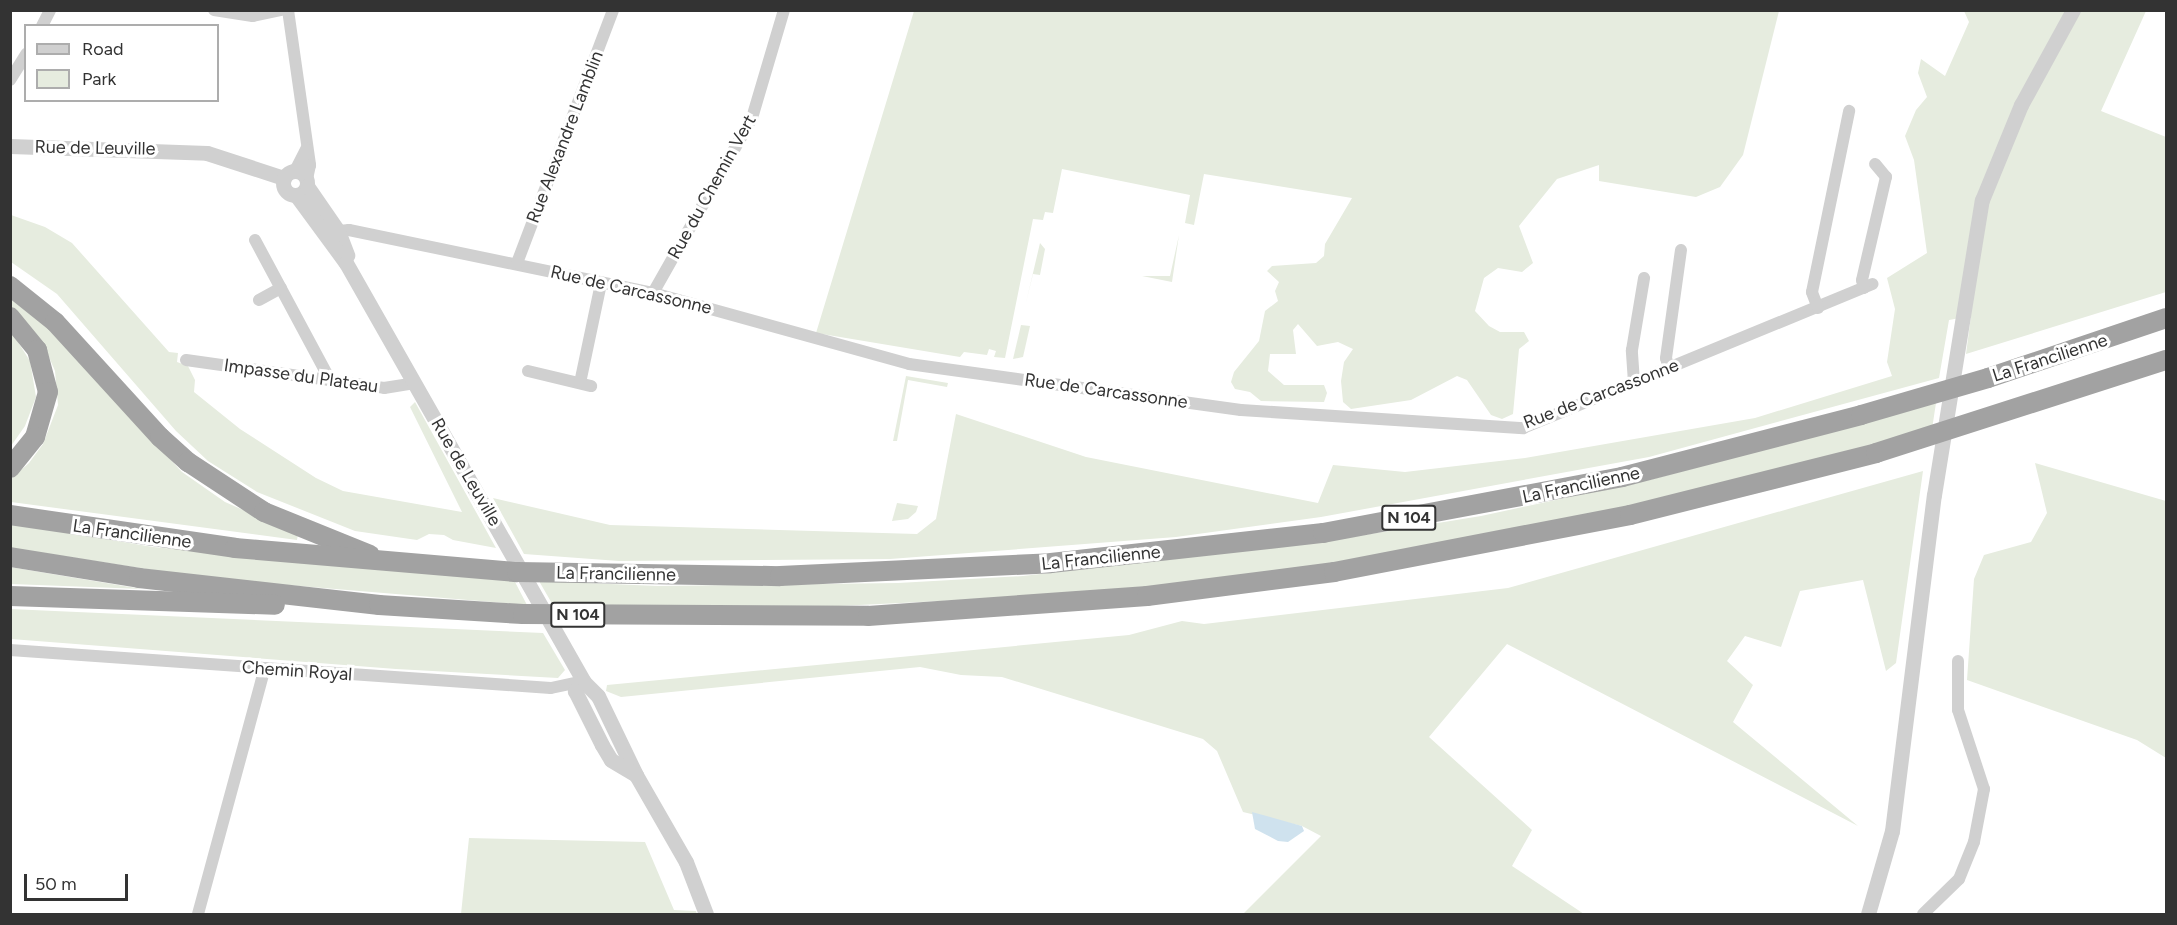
<!DOCTYPE html>
<style>
body{margin:0}
#map{position:relative;width:2177px;height:925px;overflow:hidden;background:#fff;font-family:Figtree,sans-serif}
div>[style]{position:absolute}
.green>*{inset:0;background:#e6ecdf}
.water>*{inset:0;background:#cfe2ee}
.minor>*{height:12px;margin:-6px;padding:0 6px;transform-origin:6px;border-radius:6px;background:#d0d0d0}
.tertiary>*{height:15px;margin:-7.5px;padding:0 7.5px;transform-origin:7.5px;border-radius:7.5px;background:#d0d0d0}
.tertiary>.ring{margin:-7.5px;padding:0;box-sizing:content-box;background:none;border:15px solid #d0d0d0;border-radius:50%}
.trunk>*{height:20px;margin:-10px;padding:0 10px;transform-origin:10px;border-radius:10px;background:#a2a2a2}
span{translate:-50% -50%;white-space:nowrap;text-align:center;line-height:1.15;-webkit-text-stroke:6px #fff;paint-order:stroke}
.shield-label span{padding:2px 4px;background:#fff;border:2px solid;border-radius:4px;-webkit-text-stroke-width:0}
.shield-label{font-size:16px;color:#333;font-weight:700}
.street-label{font-size:18px;color:#333}
.frame{position:absolute;inset:0;border:12px solid #333;pointer-events:none}
.legend{position:absolute;left:24px;top:24px;width:195px;height:78px;box-sizing:border-box;background:#fff;border:2px solid #adadad;margin:0;padding:8px 10px;list-style:none;font-size:18px;color:#333}
.legend li{display:flex;align-items:center;gap:12px;height:30px}
.legend b{width:30px;border:2px solid #adadad}
.scale{position:absolute;left:24px;top:874px;width:104px;height:27px;box-sizing:border-box;border:3px solid #333;border-top:0;padding-left:8px;font-size:18px;line-height:21px;white-space:nowrap;color:#333;-webkit-text-stroke:4px #fff;paint-order:stroke}
</style>
<div id="map">
<div class="green">
<div style="clip-path:polygon(914px 11px,1779px 11px,1743px 155px,1720px 187px,1696px 197px,1599px 181px,1599px 165px,1557px 179px,1519px 226px,1533px 263px,1522px 272px,1498px 268px,1484px 278px,1475px 311px,1489px 326px,1500px 332px,1524px 332px,1529px 341px,1519px 349px,1513px 414px,1502px 419px,1491px 415px,1467px 380px,1457px 376px,1411px 400px,1351px 409px,1343px 402px,1341px 381px,1344px 362px,1353px 349px,1338px 342px,1317px 346px,1298px 324px,1293px 330px,1296px 354px,1270px 354px,1268px 371px,1284px 385px,1324px 385px,1327px 393px,1324px 402px,1261px 401px,1250px 392px,1235px 389px,1231px 382px,1234px 372px,1259px 341px,1265px 311px,1278px 301px,1275px 291px,1279px 282px,1267px 271px,1272px 266px,1316px 263px,1324px 256px,1325px 244px,1352px 198px,1204px 174px,1194px 225px,1185px 223px,1190px 195px,1062px 169px,1053px 213px,1045px 212px,1043px 220px,1033px 219px,1005px 358px,994px 357px,996px 351px,989px 349px,987px 355px,964px 352px,960px 357px,816px 333px)"></div>
<div style="clip-path:polygon(1964px 11px,2146px 11px,2101px 111px,2166px 137px,2166px 292px,1966px 354px,1971px 316px,1949px 320px,1939px 378px,1649px 457px,1321px 517px,1176px 537px,890px 559px,619px 561px,524px 554px,493px 498px,610px 525px,917px 534px,936px 519px,956px 414px,1086px 457px,1318px 503px,1333px 465px,1405px 472px,1525px 458px,1755px 418px,1892px 376px,1887px 362px,1895px 309px,1887px 278px,1927px 253px,1914px 160px,1905px 136px,1916px 110px,1927px 97px,1918px 73px,1921px 59px,1945px 76px,1969px 22px)"></div>
<div style="clip-path:polygon(11px 215px,45px 227px,72px 243px,169px 352px,178px 353px,177px 362px,188px 366px,195px 380px,194px 392px,240px 429px,316px 478px,343px 491px,462px 512px,410px 407px,415px 402px,496px 548px,453px 540px,444px 535px,429px 534px,417px 540px,355px 531px,257px 492px,208px 461px,176px 431px,57px 294px,11px 262px)"></div>
<div style="clip-path:polygon(1179px 235px,1172px 282px,1142px 276px,1170px 276px)"></div>
<div style="clip-path:polygon(1040px 243px,1045px 249px,1040px 275px,1033px 274px,1025px 307px)"></div>
<div style="clip-path:polygon(10px 294px,30px 309px,182px 472px,225px 502px,298px 534px,297px 540px,11px 502px,11px 479px,29px 463px,43px 444px,58px 405px,55px 371px,43px 343px,11px 307px)"></div>
<div style="clip-path:polygon(1021px 325px,1030px 326px,1023px 357px,1013px 359px)"></div>
<div style="clip-path:polygon(11px 331px,30px 361px,36px 397px,25px 426px,11px 446px)"></div>
<div style="clip-path:polygon(906px 376px,948px 383px,947px 387px,908px 380px,897px 441px,893px 441px)"></div>
<div style="clip-path:polygon(1936px 403px,1932px 429px,1656px 502px,1343px 562px,1194px 582px,1062px 595px,798px 608px,554px 607px,539px 581px,658px 586px,898px 583px,1023px 576px,1327px 541px,1481px 516px,1653px 479px)"></div>
<div style="clip-path:polygon(2035px 463px,2166px 501px,2166px 758px,2137px 740px,1967px 680px,1974px 579px,1984px 555px,2031px 542px,2047px 513px)"></div>
<div style="clip-path:polygon(1923px 471px,1896px 663px,1886px 671px,1863px 580px,1800px 591px,1781px 647px,1745px 636px,1727px 661px,1753px 685px,1733px 722px,1858px 826px,1507px 644px,1429px 737px,1532px 830px,1512px 866px,1584px 914px,1243px 914px,1321px 836px,1302px 826px,1243px 812px,1217px 751px,1203px 739px,1002px 677px,961px 675px,920px 667px,621px 697px,606px 691px,607px 685px,1129px 635px,1182px 621px,1204px 624px,1508px 588px)"></div>
<div style="clip-path:polygon(897px 503px,918px 506px,916px 512px,908px 519px,892px 521px)"></div>
<div style="clip-path:polygon(10px 523px,153px 547px,514px 580px,527px 605px,204px 578px,11px 548px)"></div>
<div style="clip-path:polygon(10px 567px,142px 589px,11px 584px)"></div>
<div style="clip-path:polygon(10px 609px,543px 633px,565px 670px,558px 678px,396px 669px,11px 639px)"></div>
<div style="clip-path:polygon(469px 838px,645px 842px,674px 910px,696px 911px,697px 914px,461px 914px)"></div>
</div>
<div class="water">
<div style="clip-path:polygon(1252px 812px,1302px 826px,1304px 831px,1288px 842px,1278px 841px,1255px 829px)"></div>
</div>
<div class="minor">
<div style="left:214px;top:10px;width:39px;rotate:9deg"></div>
<div style="left:253px;top:16px;width:29px;rotate:-12deg"></div>
<div style="left:288px;top:10px;width:157px;rotate:81.9deg"></div>
<div style="left:310px;top:165px;width:14px;rotate:102deg"></div>
<div style="left:42px;top:26px;width:18px;rotate:-63deg"></div>
<div style="left:10px;top:80px;width:31px;rotate:-58deg"></div>
<div style="left:295px;top:171px;width:25px;rotate:-63deg"></div>
<div style="left:330px;top:232px;width:19px;rotate:-6deg"></div>
<div style="left:349px;top:230px;width:310px;rotate:11.7deg"></div>
<div style="left:653px;top:293px;width:266px;rotate:15.5deg"></div>
<div style="left:909px;top:364px;width:335px;rotate:7.9deg"></div>
<div style="left:1241px;top:410px;width:283px;rotate:3.7deg"></div>
<div style="left:1523px;top:428px;width:378px;rotate:-22.4deg"></div>
<div style="left:255px;top:240px;width:159px;rotate:61.8deg"></div>
<div style="left:517px;top:263px;width:271px;rotate:-69.2deg"></div>
<div style="left:1864px;top:288px;width:8px;rotate:-104deg"></div>
<div style="left:1862px;top:280px;width:106px;rotate:-76.9deg"></div>
<div style="left:1886px;top:177px;width:17px;rotate:-130deg"></div>
<div style="left:653px;top:293px;width:201px;rotate:-60.5deg"></div>
<div style="left:752px;top:118px;width:113px;rotate:-73.5deg"></div>
<div style="left:259px;top:300px;width:25px;rotate:-29deg"></div>
<div style="left:1818px;top:308px;width:17px;rotate:-111deg"></div>
<div style="left:1812px;top:292px;width:185px;rotate:-78.4deg"></div>
<div style="left:186px;top:360px;width:200px;rotate:8deg"></div>
<div style="left:384px;top:388px;width:31px;rotate:-9deg"></div>
<div style="left:1669px;top:368px;width:10px;rotate:-107deg"></div>
<div style="left:1666px;top:358px;width:109px;rotate:-82.1deg"></div>
<div style="left:528px;top:371px;width:65px;rotate:13.4deg"></div>
<div style="left:1634px;top:382px;width:32px;rotate:-94deg"></div>
<div style="left:1632px;top:350px;width:73px;rotate:-80.5deg"></div>
<div style="left:580px;top:383px;width:102px;rotate:-78.1deg"></div>
<div style="left:10px;top:650px;width:542px;rotate:4.02deg"></div>
<div style="left:551px;top:688px;width:33px;rotate:-12deg"></div>
<div style="left:198px;top:914px;width:255px;rotate:-74.8deg"></div>
<div style="left:1923px;top:914px;width:50px;rotate:-44.2deg"></div>
<div style="left:1959px;top:879px;width:40px;rotate:-68deg"></div>
<div style="left:1974px;top:842px;width:54px;rotate:-79.3deg"></div>
<div style="left:1984px;top:789px;width:83px;rotate:-108.2deg"></div>
<div style="left:1958px;top:710px;width:49px;rotate:-90deg"></div>
</div>
<div class="tertiary">
<div style="left:10px;top:146px;width:197px;rotate:2deg"></div>
<div style="left:207px;top:153px;width:81px;rotate:18deg"></div>
<div class="ring" style="left:283px;top:171px;width:9px;height:9px"></div>
<div style="left:307px;top:186px;width:55px;rotate:55.4deg"></div>
<div style="left:338px;top:231px;width:26px;rotate:69deg"></div>
<div style="left:296px;top:195px;width:84px;rotate:53.7deg"></div>
<div style="left:346px;top:263px;width:481px;rotate:60.4deg"></div>
<div style="left:583px;top:681px;width:21px;rotate:45deg"></div>
<div style="left:598px;top:696px;width:88px;rotate:64.3deg"></div>
<div style="left:636px;top:775px;width:100px;rotate:60.1deg"></div>
<div style="left:686px;top:862px;width:56px;rotate:69deg"></div>
<div style="left:583px;top:681px;width:13px;rotate:129deg"></div>
<div style="left:575px;top:691px;width:60px;rotate:63.4deg"></div>
<div style="left:602px;top:745px;width:17px;rotate:59deg"></div>
<div style="left:611px;top:760px;width:29px;rotate:31deg"></div>
<div style="left:1868px;top:914px;width:86px;rotate:-73.9deg"></div>
<div style="left:1892px;top:831px;width:339px;rotate:-82.9deg"></div>
<div style="left:1934px;top:495px;width:299px;rotate:-80.8deg"></div>
<div style="left:1982px;top:200px;width:103px;rotate:-67.7deg"></div>
<div style="left:2021px;top:105px;width:108px;rotate:-61.3deg"></div>
</div>
<div class="trunk">
<div style="left:10px;top:286px;width:58px;rotate:38.7deg"></div>
<div style="left:55px;top:322px;width:156px;rotate:47.6deg"></div>
<div style="left:160px;top:437px;width:38px;rotate:42deg"></div>
<div style="left:188px;top:462px;width:91px;rotate:33.3deg"></div>
<div style="left:264px;top:512px;width:114px;rotate:22.1deg"></div>
<div style="left:10px;top:317px;width:43px;rotate:50.7deg"></div>
<div style="left:37px;top:350px;width:43px;rotate:75.3deg"></div>
<div style="left:48px;top:392px;width:47px;rotate:106.1deg"></div>
<div style="left:35px;top:437px;width:40px;rotate:129deg"></div>
<div style="left:10px;top:515px;width:227px;rotate:8.3deg"></div>
<div style="left:235px;top:548px;width:283px;rotate:4.9deg"></div>
<div style="left:517px;top:572px;width:263px;rotate:0.9deg"></div>
<div style="left:780px;top:576px;width:271px;rotate:-2.7deg"></div>
<div style="left:1051px;top:563px;width:274px;rotate:-6.3deg"></div>
<div style="left:1323px;top:533px;width:304px;rotate:-10.6deg"></div>
<div style="left:1622px;top:477px;width:247px;rotate:-14.5deg"></div>
<div style="left:1861px;top:415px;width:132px;rotate:-16.2deg"></div>
<div style="left:1988px;top:378px;width:188px;rotate:-18.6deg"></div>
<div style="left:10px;top:557px;width:131px;rotate:9.2deg"></div>
<div style="left:139px;top:578px;width:242px;rotate:6.4deg"></div>
<div style="left:379px;top:605px;width:144px;rotate:3.6deg"></div>
<div style="left:523px;top:614px;width:345px;rotate:0.3deg"></div>
<div style="left:868px;top:616px;width:280px;rotate:-4.1deg"></div>
<div style="left:1147px;top:596px;width:189px;rotate:-7.3deg"></div>
<div style="left:1334px;top:572px;width:301px;rotate:-10.9deg"></div>
<div style="left:1630px;top:515px;width:254px;rotate:-14.1deg"></div>
<div style="left:1876px;top:453px;width:305px;rotate:-17.8deg"></div>
<div style="left:10px;top:596px;width:265px;rotate:1.9deg"></div>
</div>
<div class="shield-label">
<span style="left:1409px;top:518px">N 104</span>
<span style="left:578px;top:615px">N 104</span>
</div>
<div class="street-label">
<span style="left:565px;top:137px;rotate:-69deg">Rue Alexandre Lamblin</span>
<span style="left:95px;top:148px;rotate:1deg">Rue de Leuville</span>
<span style="left:712px;top:187px;rotate:-61deg">Rue du Chemin Vert</span>
<span style="left:631px;top:290px;rotate:13deg">Rue de Carcassonne</span>
<span style="left:2050px;top:358px;rotate:-18deg">La Francilienne</span>
<span style="left:301px;top:376px;rotate:8deg">Impasse du Plateau</span>
<span style="left:1106px;top:391px;rotate:8deg">Rue de Carcassonne</span>
<span style="left:1601px;top:394px;rotate:-21deg">Rue de Carcassonne</span>
<span style="left:466px;top:472px;rotate:60deg">Rue de Leuville</span>
<span style="left:1581px;top:485px;rotate:-12deg">La Francilienne</span>
<span style="left:132px;top:534px;rotate:8deg">La Francilienne</span>
<span style="left:1101px;top:558px;rotate:-6deg">La Francilienne</span>
<span style="left:616px;top:574px;rotate:1deg">La Francilienne</span>
<span style="left:297px;top:671px;rotate:4deg">Chemin Royal</span>
</div>
<div class="frame"></div>
<ul class="legend">
<li><b style="height:8px;background:#d0d0d0"></b>Road</li>
<li><b style="height:16px;background:#e6ecdf"></b>Park</li>
</ul>
<div class="scale">50 m</div>
</div>
